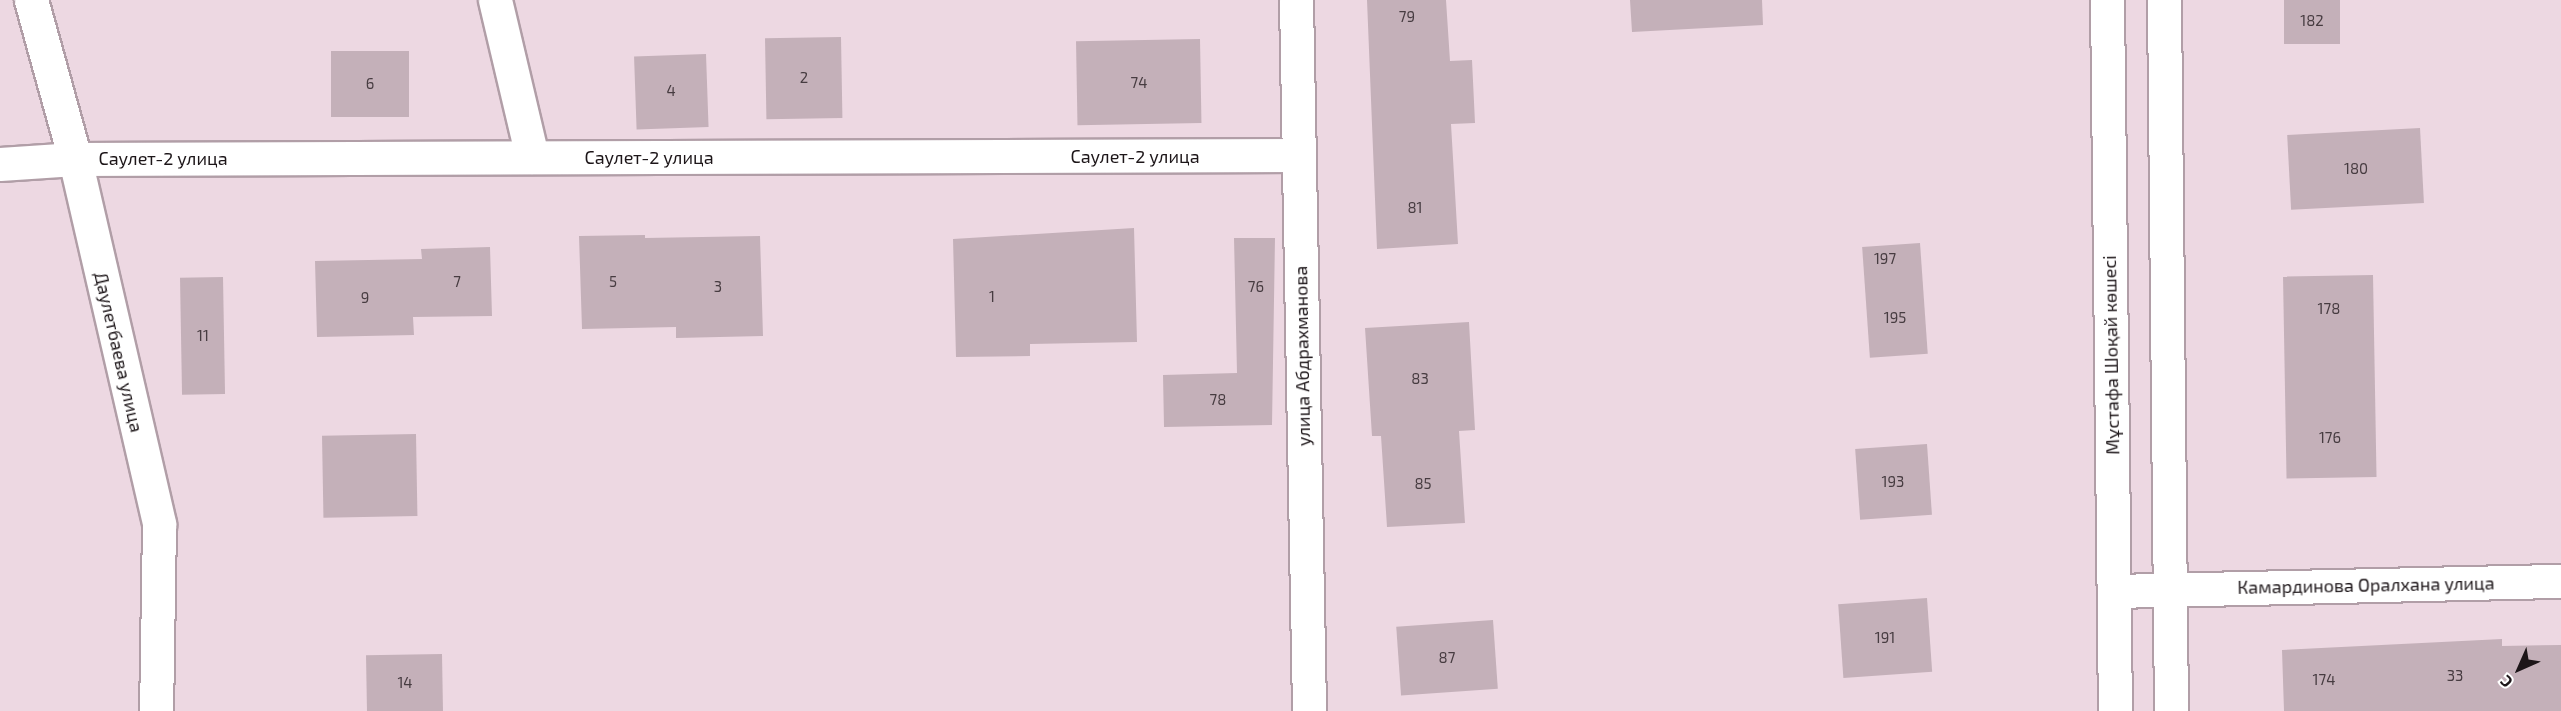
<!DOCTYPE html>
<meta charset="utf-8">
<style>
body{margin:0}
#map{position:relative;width:2561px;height:711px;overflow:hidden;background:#edd8e2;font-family:"Exo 2",sans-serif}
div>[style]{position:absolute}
.building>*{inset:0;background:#c4b0b9;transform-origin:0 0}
.roads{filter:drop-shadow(2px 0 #b19ea7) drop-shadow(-2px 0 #b19ea7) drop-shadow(0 2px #b19ea7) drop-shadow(0 -2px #b19ea7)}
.minor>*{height:33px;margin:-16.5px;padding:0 16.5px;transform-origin:16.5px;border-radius:16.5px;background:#fff}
span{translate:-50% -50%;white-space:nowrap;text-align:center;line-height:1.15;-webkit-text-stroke:4.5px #fff;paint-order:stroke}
.number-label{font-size:15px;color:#473c41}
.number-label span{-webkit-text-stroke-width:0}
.street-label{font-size:18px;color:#1d1619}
.north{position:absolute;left:2489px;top:639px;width:60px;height:60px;-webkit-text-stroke:4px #fff;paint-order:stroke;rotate:225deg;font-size:16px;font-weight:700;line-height:24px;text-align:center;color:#1d1619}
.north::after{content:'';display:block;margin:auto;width:21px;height:27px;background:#1d1619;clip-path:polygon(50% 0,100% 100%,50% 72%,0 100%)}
</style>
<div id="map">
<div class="building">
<div style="clip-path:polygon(1367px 0,1446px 0,1450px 61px,1472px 60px,1475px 123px,1451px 124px,1458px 244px,1377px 249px)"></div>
<div style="clip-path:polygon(1630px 0,1762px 0,1763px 25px,1632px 32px)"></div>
<div style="left:2284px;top:0;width:56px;height:44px"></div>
<div style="left:841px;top:37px;width:81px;height:76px;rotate:89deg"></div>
<div style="left:1200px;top:39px;width:84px;height:124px;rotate:89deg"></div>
<div style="left:331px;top:51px;width:78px;height:66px"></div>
<div style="left:706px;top:54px;width:73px;height:72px;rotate:88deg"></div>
<div style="left:2420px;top:128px;width:75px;height:133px;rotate:87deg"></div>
<div style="clip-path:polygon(1134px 228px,1137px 342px,1030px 344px,1030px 356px,956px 357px,953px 239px)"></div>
<div style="clip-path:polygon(645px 235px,645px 238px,760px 236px,763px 336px,676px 338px,676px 327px,582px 329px,579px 236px)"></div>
<div style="clip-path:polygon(1234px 238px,1275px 238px,1272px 425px,1164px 427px,1163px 375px,1237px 373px)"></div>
<div style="left:1920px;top:243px;width:111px;height:58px;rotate:86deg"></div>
<div style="clip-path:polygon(490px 247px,492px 316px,413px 317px,414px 335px,317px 337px,315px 261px,422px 259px,421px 249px)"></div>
<div style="left:2373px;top:275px;width:202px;height:90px;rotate:89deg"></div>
<div style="left:223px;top:277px;width:117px;height:43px;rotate:89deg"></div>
<div style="clip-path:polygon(1469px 322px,1475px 430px,1459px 431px,1465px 523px,1387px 527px,1381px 436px,1372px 436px,1365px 328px)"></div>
<div style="left:416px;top:434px;width:82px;height:94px;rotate:89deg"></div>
<div style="left:1927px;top:444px;width:71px;height:72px;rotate:86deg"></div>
<div style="left:1927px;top:598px;width:74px;height:89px;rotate:86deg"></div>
<div style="left:1493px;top:620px;width:69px;height:97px;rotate:86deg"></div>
<div style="clip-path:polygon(2502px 639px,2502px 646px,2561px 645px,2561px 711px,2284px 711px,2282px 650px)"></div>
<div style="left:442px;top:654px;width:57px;height:76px;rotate:89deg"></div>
</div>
<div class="roads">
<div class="minor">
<div style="left:31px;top:0;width:165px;rotate:74.5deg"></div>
<div style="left:75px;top:159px;width:375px;rotate:77deg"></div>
<div style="left:159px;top:524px;width:187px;rotate:90.9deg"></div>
<div style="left:495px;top:0;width:161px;rotate:76.7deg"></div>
<div style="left:1296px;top:0;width:711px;rotate:88.95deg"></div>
<div style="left:2107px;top:0;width:711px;rotate:89.36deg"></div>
<div style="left:2164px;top:0;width:711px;rotate:89.44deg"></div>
<div style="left:0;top:164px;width:75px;rotate:-3.8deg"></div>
<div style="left:75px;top:159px;width:1224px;rotate:-0.19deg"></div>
<div style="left:2114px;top:591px;width:447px;rotate:-1.3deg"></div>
</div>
</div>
<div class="number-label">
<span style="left:1407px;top:17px">79</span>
<span style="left:2312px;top:21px">182</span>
<span style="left:804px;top:78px">2</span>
<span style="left:1139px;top:83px">74</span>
<span style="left:370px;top:84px">6</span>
<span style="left:671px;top:91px">4</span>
<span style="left:2356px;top:169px">180</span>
<span style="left:1415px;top:208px">81</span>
<span style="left:1885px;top:259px">197</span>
<span style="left:457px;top:282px">7</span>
<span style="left:613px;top:282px">5</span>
<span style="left:718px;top:287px">3</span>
<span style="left:1256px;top:287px">76</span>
<span style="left:992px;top:297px">1</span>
<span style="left:365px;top:298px">9</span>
<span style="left:2329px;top:309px">178</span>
<span style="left:1895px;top:318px">195</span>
<span style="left:203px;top:336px">11</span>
<span style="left:1420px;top:379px">83</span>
<span style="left:1218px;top:400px">78</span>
<span style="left:2330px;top:438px">176</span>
<span style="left:1893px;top:482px">193</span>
<span style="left:1423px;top:484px">85</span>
<span style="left:1885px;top:638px">191</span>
<span style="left:1447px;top:658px">87</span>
<span style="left:2455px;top:676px">33</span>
<span style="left:2324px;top:680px">174</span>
<span style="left:405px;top:683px">14</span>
</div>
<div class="street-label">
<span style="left:1135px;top:156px">Саулет-2 улица</span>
<span style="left:649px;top:157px">Саулет-2 улица</span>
<span style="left:163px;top:158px">Саулет-2 улица</span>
<span style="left:119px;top:352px;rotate:77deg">Даулетбаева улица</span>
<span style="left:2111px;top:355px;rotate:-91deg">Мұстафа Шоқай көшесі</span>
<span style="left:1302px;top:356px;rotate:-91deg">улица Абдрахманова</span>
<span style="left:2366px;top:585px;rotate:-1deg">Камардинова Оралхана улица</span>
</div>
<div class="north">С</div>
</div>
